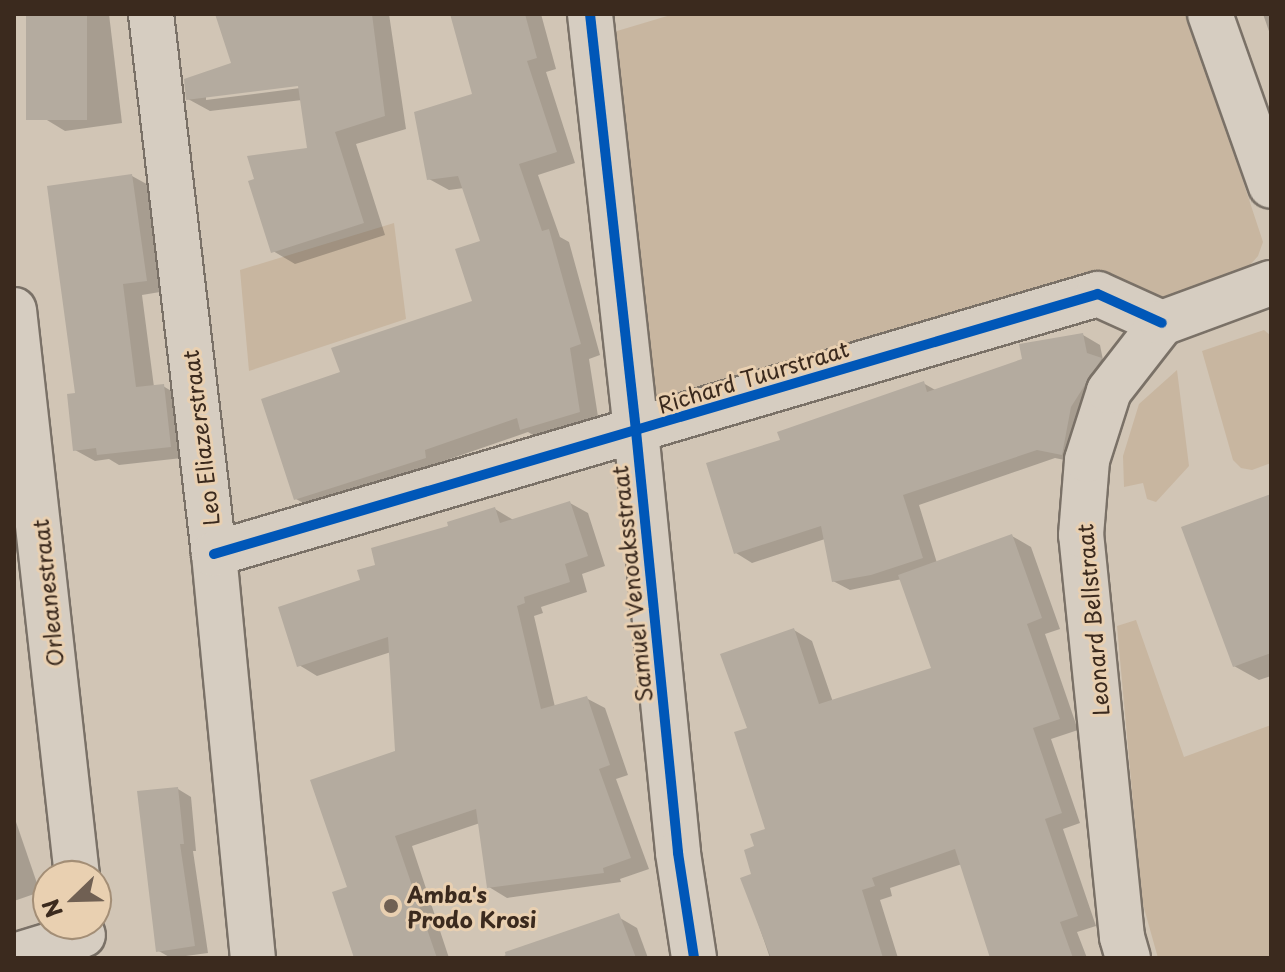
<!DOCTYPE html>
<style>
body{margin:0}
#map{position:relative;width:1285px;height:972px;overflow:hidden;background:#d1c5b5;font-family:"Playpen Sans",sans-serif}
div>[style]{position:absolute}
.green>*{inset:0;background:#c8b6a0}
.shadow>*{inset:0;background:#0003}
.building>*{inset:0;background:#b4ab9f;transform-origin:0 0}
.roads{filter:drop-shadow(2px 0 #7a7167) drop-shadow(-2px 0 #7a7167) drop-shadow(0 2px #7a7167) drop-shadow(0 -2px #7a7167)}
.minor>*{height:44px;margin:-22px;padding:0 22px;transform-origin:22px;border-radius:22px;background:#d6cdc1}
.cycleway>*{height:10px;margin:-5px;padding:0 5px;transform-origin:5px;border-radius:5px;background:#0057b8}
.dots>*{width:22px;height:22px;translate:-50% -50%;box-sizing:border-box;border:4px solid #e9d0b1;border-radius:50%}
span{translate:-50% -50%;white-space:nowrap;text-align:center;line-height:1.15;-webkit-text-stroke:6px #e9d0b1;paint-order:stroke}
.street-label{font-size:22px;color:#3b2a1e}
.poi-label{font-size:22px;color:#3b2a1e;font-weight:700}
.left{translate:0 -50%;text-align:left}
.frame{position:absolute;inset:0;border:16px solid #3b2a1e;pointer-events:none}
.north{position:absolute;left:32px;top:860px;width:80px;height:80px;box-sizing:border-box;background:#e9d0b1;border:2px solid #a38e76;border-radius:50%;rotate:247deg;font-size:22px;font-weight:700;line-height:32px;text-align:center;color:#3b2a1e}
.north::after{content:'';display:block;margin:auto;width:28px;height:36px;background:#706053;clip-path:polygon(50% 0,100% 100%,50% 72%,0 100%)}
</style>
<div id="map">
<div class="green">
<div style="clip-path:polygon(674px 14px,1188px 14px,1263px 242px,1258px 256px,1242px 274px,1164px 305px,1112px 277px,651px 407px,612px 37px,617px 31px)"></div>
<div style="clip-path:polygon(394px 223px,406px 319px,249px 371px,240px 270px)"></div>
<div style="clip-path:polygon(1264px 330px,1271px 336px,1271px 463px,1252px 470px,1241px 468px,1233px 460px,1202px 351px)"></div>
<div style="clip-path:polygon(1177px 370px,1189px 466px,1156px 502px,1147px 499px,1143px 483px,1124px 487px,1123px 456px,1139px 404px)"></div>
<div style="clip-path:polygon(1136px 620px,1184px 757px,1271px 725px,1271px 958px,1158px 958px,1142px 901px,1117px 626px)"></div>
</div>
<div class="shadow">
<div style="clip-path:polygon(28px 14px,109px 14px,122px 123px,65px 131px,42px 117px)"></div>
<div style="clip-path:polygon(evenodd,220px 14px,389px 14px,406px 129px,356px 144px,385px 235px,295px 264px,273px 251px,309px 149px,302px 100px,210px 111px,188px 99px,233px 64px,220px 14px,308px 83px,308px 87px,206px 100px,206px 96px,308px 83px)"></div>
<div style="clip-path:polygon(467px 14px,541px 14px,556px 69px,546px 72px,575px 163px,538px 175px,560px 237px,569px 242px,600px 355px,589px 359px,599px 423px,541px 440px,528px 432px,444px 461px,446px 469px,316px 510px,296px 499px,343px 373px,474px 302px,483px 242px,464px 188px,449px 190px,429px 179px,475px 95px)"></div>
<div style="clip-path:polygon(1263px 14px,1271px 14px,1271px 37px)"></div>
<div style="clip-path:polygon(132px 176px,152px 187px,166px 291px,142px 295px,154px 387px,163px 386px,183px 398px,191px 457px,119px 465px,109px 459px,95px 461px,75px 450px,78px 395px)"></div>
<div style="clip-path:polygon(1083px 335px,1100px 345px,1103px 360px,1117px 369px,1079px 463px,1055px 458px,919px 505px,937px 563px,1012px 536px,1031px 547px,1060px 629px,1045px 634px,1078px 730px,1051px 739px,1080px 823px,1063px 829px,1096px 926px,1077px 932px,1087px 958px,992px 958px,962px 864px,890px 888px,892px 896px,880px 900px,898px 958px,770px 958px,743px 879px,754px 875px,757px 847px,768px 830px,749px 729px,794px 630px,812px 641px,833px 702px,934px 669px,902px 579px,850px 590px,833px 581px,825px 539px,752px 563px,736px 553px,782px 441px,923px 383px,937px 391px,1024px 361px)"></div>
<div style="clip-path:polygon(1271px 496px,1271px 676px,1259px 680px,1234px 666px)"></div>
<div style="clip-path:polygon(570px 503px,588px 513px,605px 566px,582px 574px,587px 592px,541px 607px,543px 613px,534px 616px,555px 707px,586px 698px,605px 708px,628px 775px,616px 779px,649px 869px,620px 879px,621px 882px,507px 898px,489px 887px,480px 823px,412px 846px,449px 958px,357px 958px,349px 888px,397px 753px,391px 652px,317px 676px,299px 665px,378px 566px,450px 527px,495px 509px,515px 521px)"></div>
<div style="clip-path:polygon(178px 789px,191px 797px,196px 851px,193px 851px,208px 953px,171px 958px,157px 950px)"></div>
<div style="clip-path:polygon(14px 816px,40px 892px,14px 901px)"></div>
<div style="clip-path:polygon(620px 918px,637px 928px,648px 958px,498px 958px)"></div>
</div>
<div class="building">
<div style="left:26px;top:14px;width:61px;height:106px"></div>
<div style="clip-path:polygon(215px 14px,372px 14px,385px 116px,335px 132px,364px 223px,271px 253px,248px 181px,254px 179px,247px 156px,307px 148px,298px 86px,186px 100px,184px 79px,231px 63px)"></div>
<div style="clip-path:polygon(450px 14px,525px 14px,537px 58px,527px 61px,557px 152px,519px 164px,542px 231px,549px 229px,581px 344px,570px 348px,580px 412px,520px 430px,517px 418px,425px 450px,426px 458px,294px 500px,261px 399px,340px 372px,331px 348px,472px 301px,455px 249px,480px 241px,458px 176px,427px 180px,414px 112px,472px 94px)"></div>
<div style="clip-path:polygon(132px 174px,147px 281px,123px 284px,136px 387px,164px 384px,171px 447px,97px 455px,96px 448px,73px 451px,67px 394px,75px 393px,47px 186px)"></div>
<div style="clip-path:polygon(1083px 333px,1087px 353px,1102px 358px,1071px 407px,1062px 455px,1037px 450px,903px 495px,923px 558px,871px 575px,832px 582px,821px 526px,734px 554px,706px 463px,780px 440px,777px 432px,924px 381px,927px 392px,1022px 359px,1019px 344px)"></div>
<div style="clip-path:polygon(1271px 494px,1271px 653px,1233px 667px,1181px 527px)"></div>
<div style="clip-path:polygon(570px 501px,588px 556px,565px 564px,570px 582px,524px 597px,525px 603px,517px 606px,541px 709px,587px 696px,610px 765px,599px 769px,631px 858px,603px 868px,604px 873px,487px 888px,476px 809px,395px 836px,437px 958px,354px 958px,332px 892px,347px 887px,310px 780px,395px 751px,388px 637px,297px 667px,278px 607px,360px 580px,357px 570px,375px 565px,371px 548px,448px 526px,447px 522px,495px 507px,500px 523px)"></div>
<div style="clip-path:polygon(1012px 534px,1042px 618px,1027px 624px,1060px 719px,1033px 728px,1062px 813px,1045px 819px,1078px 916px,1060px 922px,1073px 958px,990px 958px,955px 849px,872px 878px,875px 886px,862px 890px,883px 958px,771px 958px,740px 878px,751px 874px,744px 850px,754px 846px,750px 834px,765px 829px,734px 732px,747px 728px,720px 654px,794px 628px,819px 704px,931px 668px,898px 575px)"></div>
<div style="clip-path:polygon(178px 787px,184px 844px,180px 844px,195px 946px,156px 952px,137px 791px)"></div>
<div style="clip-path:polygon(619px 913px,636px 958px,506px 958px,505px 952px)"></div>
</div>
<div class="roads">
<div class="minor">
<div style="left:151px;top:14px;width:544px;rotate:83.35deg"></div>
<div style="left:214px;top:554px;width:406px;rotate:84.5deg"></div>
<div style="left:590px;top:14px;width:420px;rotate:83.7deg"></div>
<div style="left:636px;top:431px;width:424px;rotate:84.3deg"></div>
<div style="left:678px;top:853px;width:106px;rotate:81.3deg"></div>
<div style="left:1210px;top:14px;width:182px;rotate:70.5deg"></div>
<div style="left:14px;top:310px;width:569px;rotate:83.65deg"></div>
<div style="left:214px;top:554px;width:921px;rotate:-16.39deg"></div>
<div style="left:1098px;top:294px;width:70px;rotate:24.4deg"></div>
<div style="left:14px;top:956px;width:72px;rotate:-16.9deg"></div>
<div style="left:1128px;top:958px;width:22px;rotate:-106deg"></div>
<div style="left:1122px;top:937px;width:404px;rotate:-95.8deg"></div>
<div style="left:1081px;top:535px;width:75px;rotate:-85.4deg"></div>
<div style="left:1087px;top:460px;width:72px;rotate:-72.3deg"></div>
<div style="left:1109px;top:391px;width:86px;rotate:-52.1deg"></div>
<div style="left:1162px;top:323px;width:116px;rotate:-20.2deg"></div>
</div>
</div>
<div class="cycleway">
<div style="left:590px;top:14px;width:420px;rotate:83.7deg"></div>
<div style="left:636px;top:431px;width:424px;rotate:84.3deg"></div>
<div style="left:678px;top:853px;width:106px;rotate:81.3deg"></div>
<div style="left:214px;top:554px;width:921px;rotate:-16.39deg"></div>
<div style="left:1098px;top:294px;width:70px;rotate:24.4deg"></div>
</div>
<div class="dots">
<div style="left:391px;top:906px;background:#706053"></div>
</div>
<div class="street-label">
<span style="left:753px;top:376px;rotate:-17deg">Richard Tuurstraat</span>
<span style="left:200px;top:438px;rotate:-97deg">Leo Eliazerstraat</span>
<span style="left:631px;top:584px;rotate:-96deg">Samuel Venoaksstraat</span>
<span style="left:47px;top:593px;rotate:-96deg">Orleanestraat</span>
<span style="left:1092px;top:620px;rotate:-95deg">Leonard Bellstraat</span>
</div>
<div class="poi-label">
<span class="left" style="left:407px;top:906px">Amba's<br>Prodo Krosi</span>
</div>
<div class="frame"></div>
<div class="north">N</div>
</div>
